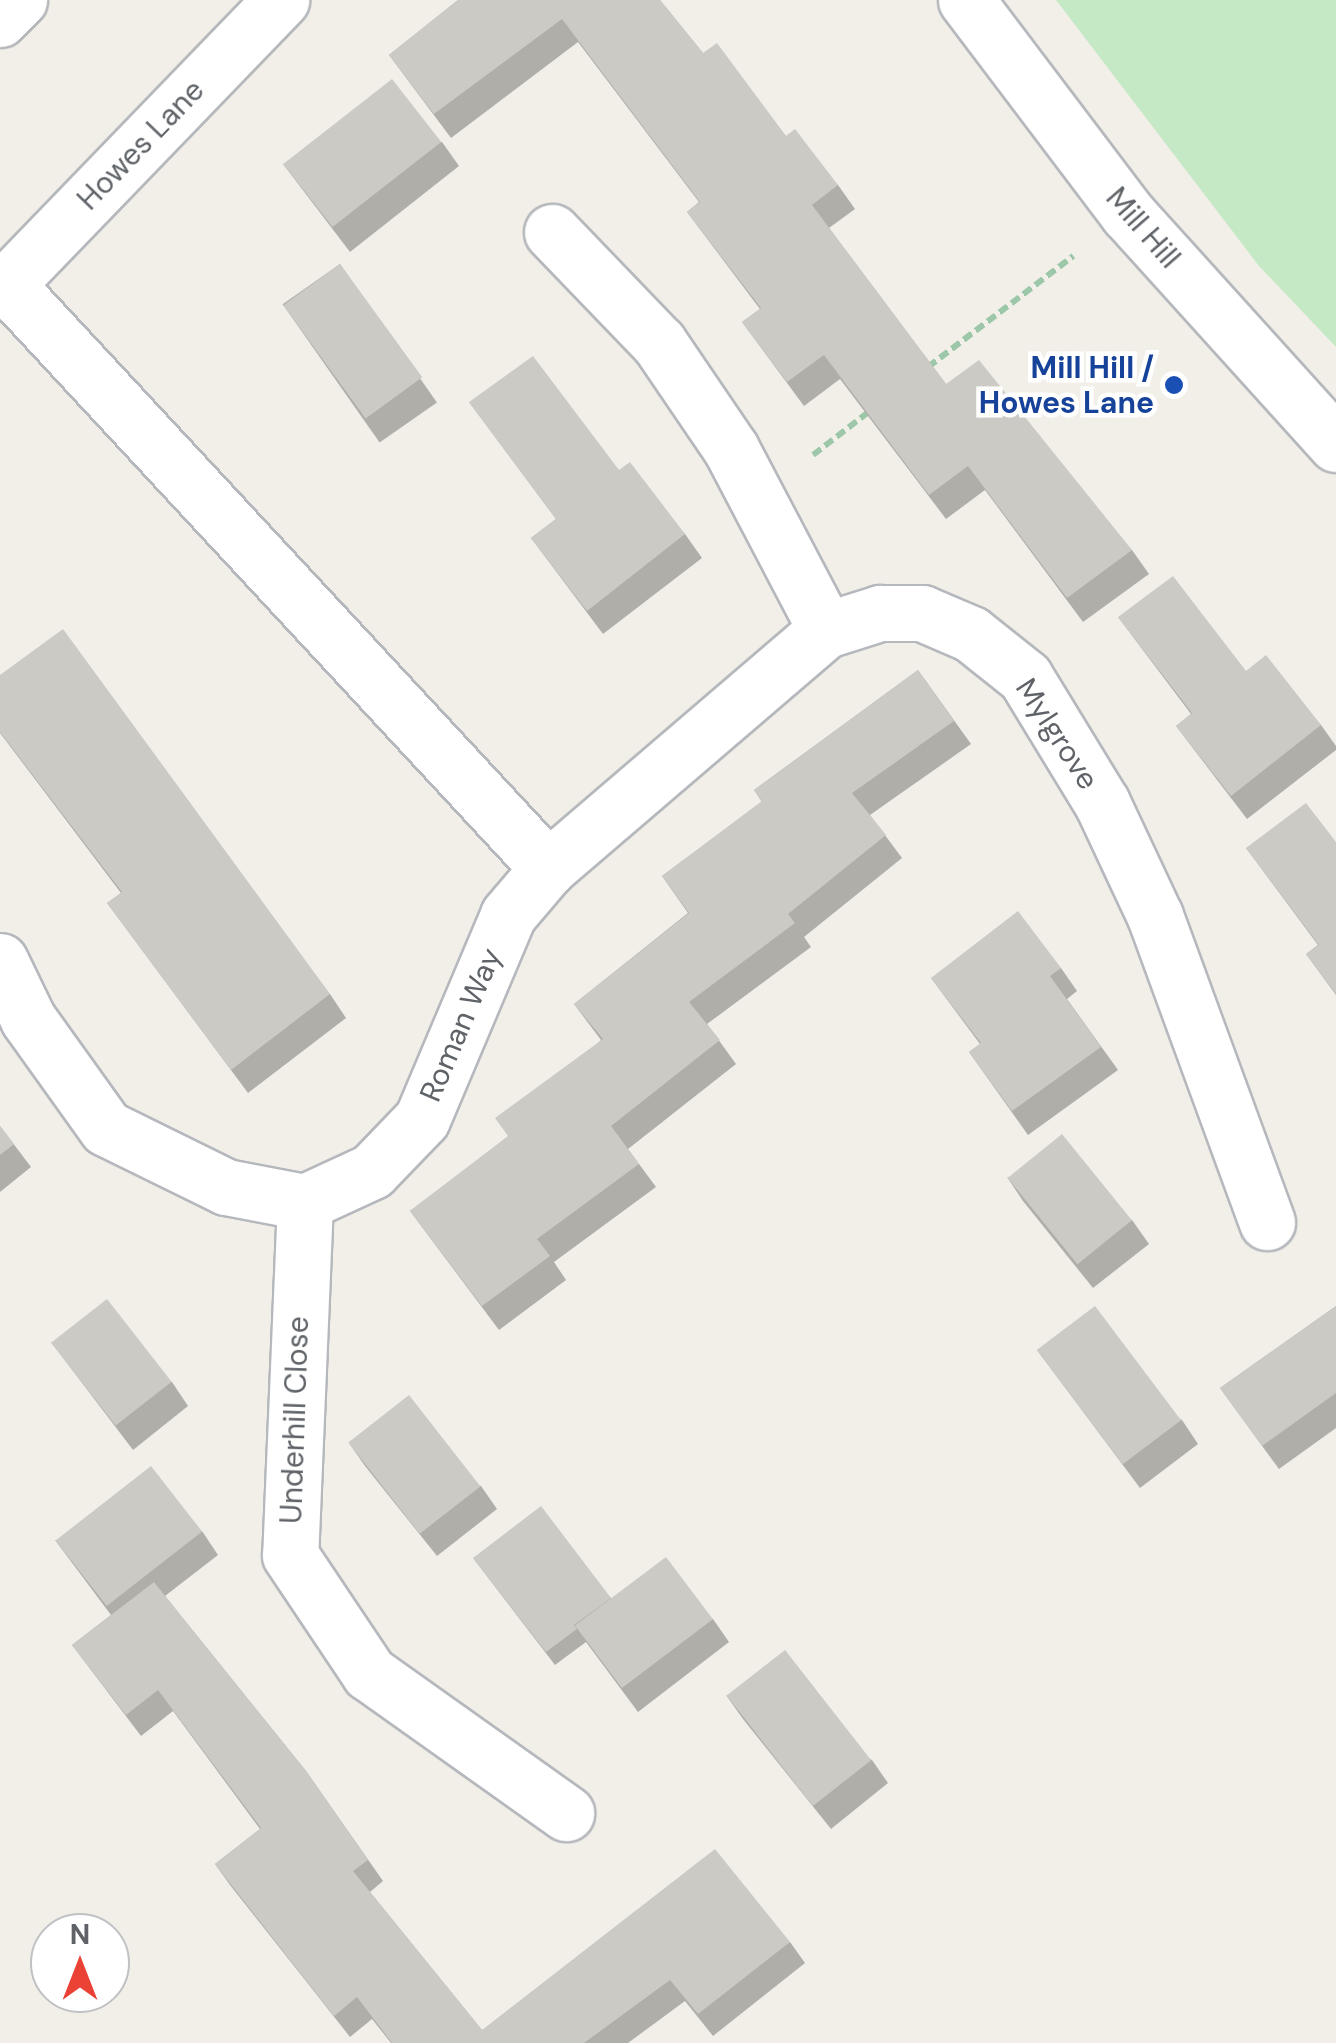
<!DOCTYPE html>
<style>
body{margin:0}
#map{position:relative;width:1336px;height:2043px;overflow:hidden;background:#f1efe8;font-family:"DM Sans",sans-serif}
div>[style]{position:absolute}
.green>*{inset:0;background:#c5e8c5}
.path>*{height:6px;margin-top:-3px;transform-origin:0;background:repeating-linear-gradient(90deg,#9cc7a9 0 10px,transparent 0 15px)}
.roads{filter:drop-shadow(2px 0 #b5b8bc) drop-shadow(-2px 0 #b5b8bc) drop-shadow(0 2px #b5b8bc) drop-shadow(0 -2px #b5b8bc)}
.street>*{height:55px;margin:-27.5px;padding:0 27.5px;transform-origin:27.5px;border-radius:27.5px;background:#fff}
.secondary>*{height:55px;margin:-27.5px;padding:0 27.5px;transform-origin:27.5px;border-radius:27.5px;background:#fff}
.wall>*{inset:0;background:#afaea9;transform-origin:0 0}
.building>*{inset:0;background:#cccac5;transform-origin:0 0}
.dots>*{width:28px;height:28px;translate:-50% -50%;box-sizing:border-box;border:5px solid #fff;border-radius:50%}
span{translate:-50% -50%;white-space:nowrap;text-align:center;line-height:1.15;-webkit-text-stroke:9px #fff;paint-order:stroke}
.street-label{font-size:30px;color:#5f6368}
.transit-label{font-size:30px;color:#164399;font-weight:700}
.right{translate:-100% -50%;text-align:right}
.north{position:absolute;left:30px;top:1913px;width:100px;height:100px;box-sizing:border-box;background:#fff;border:2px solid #bfc1c3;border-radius:50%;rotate:0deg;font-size:28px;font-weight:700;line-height:40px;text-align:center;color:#5f6368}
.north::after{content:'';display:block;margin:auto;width:35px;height:45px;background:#ea4335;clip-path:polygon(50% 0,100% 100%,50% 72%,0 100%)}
</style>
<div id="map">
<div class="green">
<div style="clip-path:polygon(1056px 0,1336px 0,1336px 347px,1259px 266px)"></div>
</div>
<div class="path">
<div style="left:928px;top:367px;width:183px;rotate:-37.4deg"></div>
<div style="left:813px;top:455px;width:72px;rotate:-37.7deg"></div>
</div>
<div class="roads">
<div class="street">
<div style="left:0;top:19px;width:27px;rotate:-45deg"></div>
<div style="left:552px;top:232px;width:154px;rotate:46.1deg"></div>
<div style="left:659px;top:343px;width:128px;rotate:55.8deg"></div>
<div style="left:731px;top:449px;width:204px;rotate:62.3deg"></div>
<div style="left:826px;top:630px;width:57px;rotate:-17.5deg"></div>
<div style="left:880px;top:613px;width:42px"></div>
<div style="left:922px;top:613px;width:53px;rotate:23.2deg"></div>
<div style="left:971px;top:634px;width:69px;rotate:38.5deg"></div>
<div style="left:1025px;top:677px;width:148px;rotate:58.6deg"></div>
<div style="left:1102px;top:803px;width:125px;rotate:64.9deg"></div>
<div style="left:1155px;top:916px;width:326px;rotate:69.9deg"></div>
<div style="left:6px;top:284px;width:797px;rotate:47.14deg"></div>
<div style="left:0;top:961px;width:64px;rotate:64.2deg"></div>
<div style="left:28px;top:1019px;width:134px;rotate:54.4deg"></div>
<div style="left:106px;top:1128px;width:134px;rotate:26.2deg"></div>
<div style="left:226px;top:1187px;width:80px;rotate:10.8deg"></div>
<div style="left:305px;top:1202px;width:74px;rotate:-24.8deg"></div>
<div style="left:372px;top:1171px;width:72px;rotate:-46.1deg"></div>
<div style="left:422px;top:1119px;width:221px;rotate:-67.1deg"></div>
<div style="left:508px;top:915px;width:62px;rotate:-49.6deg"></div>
<div style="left:548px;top:868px;width:366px;rotate:-40.6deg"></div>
<div style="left:305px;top:1202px;width:353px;rotate:92.4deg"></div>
<div style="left:290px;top:1555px;width:142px;rotate:56.2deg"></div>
<div style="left:369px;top:1673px;width:242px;rotate:35.4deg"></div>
</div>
<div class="secondary">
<div style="left:966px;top:0;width:268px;rotate:52.9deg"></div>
<div style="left:1128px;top:214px;width:310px;rotate:47.9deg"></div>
<div style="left:0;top:291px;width:405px;rotate:-46deg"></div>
</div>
</div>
<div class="wall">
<div style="clip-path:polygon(458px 0,660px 0,703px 53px,786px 136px,838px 185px,855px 209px,829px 228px,946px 384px,1132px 550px,1149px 574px,1083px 622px,985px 490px,946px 519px,840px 379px,804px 406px,742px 322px,760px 309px,687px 212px,699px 202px,578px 42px,451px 138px,389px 55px)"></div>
<div style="clip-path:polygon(442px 142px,459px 166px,350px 252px,283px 164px)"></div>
<div style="left:340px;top:264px;width:169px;height:70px;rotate:55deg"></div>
<div style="clip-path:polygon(469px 402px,619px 470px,685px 534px,702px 558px,603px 634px,531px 538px,556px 519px)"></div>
<div style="clip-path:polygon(1118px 617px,1246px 671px,1321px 725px,1336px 746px,1336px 750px,1247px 819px,1176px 726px,1191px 714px)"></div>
<div style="clip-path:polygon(918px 670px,971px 744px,870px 815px,902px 858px,804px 937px,811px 947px,707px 1024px,736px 1064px,628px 1149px,656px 1187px,554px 1262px,566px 1280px,499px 1330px,410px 1211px,508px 1137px,601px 1040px,574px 1004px,688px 913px,662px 876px,762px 802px,754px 790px)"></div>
<div style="clip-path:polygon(0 675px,330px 994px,346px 1018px,248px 1093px,107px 903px,121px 893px,0 733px)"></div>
<div style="clip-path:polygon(1336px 842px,1336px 995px,1306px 954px,1318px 945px,1246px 848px)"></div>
<div style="clip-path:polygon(1061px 968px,1077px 991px,1067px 999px,1118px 1070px,1028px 1135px,969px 1052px,980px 1044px,931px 978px)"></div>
<div style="clip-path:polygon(0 1126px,31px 1167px,0 1192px)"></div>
<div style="clip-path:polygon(1007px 1177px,1132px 1220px,1149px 1244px,1093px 1288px,1023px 1201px)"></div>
<div style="clip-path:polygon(1336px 1306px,1336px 1428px,1279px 1469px,1220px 1388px)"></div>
<div style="clip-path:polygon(51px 1342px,172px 1382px,188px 1406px,133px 1450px)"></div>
<div style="clip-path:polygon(1037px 1350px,1182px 1420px,1198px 1444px,1140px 1488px)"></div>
<div style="clip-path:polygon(349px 1443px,481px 1486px,497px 1509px,437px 1556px,365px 1466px)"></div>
<div style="clip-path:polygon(202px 1531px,218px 1555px,165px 1596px,306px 1771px,383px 1881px,370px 1892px,482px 2030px,790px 1942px,805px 1963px,713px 2036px,685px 2001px,628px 2043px,391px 2043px,372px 2019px,350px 2037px,230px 1885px,215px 1864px,260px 1829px,173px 1711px,141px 1736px,72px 1645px,111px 1615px,55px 1540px)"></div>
<div style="clip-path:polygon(473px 1558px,611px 1598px,713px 1619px,729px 1642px,638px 1712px,586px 1642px,555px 1665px)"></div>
<div style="clip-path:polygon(726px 1695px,872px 1760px,888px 1783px,831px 1829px,743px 1719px)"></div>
</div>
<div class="building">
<div style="clip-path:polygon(458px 0,660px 0,703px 53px,717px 43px,786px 136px,795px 129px,838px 185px,812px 205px,946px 384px,979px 360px,1132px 550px,1067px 598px,968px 466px,929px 495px,824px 355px,787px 382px,742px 322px,761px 308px,687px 212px,700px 202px,562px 19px,434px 114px,389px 55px)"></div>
<div style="left:392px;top:79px;width:80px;height:138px;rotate:52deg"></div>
<div style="left:340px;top:264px;width:140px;height:70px;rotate:54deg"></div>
<div style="clip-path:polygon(533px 356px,619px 470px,630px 462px,685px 534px,587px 611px,531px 538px,556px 519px,469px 402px)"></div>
<div style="clip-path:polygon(1173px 576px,1246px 671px,1266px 655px,1321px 725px,1231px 796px,1176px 726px,1192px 713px,1118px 617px)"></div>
<div style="clip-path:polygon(63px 629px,330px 994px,231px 1070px,107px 903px,122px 892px,0 732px,0 675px)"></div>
<div style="clip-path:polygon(918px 670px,954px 721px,852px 793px,886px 835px,788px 914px,795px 923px,689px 1002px,720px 1040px,611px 1126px,639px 1164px,537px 1239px,550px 1256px,482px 1306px,410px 1211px,508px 1136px,495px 1118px,603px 1039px,574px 1004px,689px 913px,662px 876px,762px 801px,754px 790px)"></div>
<div style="clip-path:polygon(1306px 803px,1336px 842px,1336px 994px,1306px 954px,1319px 945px,1246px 848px)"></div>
<div style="clip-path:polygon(1018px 911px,1061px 968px,1050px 976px,1101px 1047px,1012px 1111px,969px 1052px,981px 1043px,931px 978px)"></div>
<div style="clip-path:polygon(0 1126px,14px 1144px,0 1155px)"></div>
<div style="left:1062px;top:1134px;width:111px;height:70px;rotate:51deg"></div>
<div style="left:107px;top:1299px;width:105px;height:71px;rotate:52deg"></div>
<div style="left:1095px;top:1306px;width:143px;height:73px;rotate:53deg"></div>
<div style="clip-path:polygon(1336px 1306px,1336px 1393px,1262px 1446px,1220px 1388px)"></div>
<div style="left:409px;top:1395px;width:116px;height:77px;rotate:52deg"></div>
<div style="left:151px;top:1466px;width:83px;height:121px;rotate:52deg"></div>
<div style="clip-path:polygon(541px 1506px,611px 1598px,574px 1625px,577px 1629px,546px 1652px,473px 1558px)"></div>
<div style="left:666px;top:1557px;width:78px;height:114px;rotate:53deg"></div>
<div style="clip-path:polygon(154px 1582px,306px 1771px,368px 1860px,353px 1871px,482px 2030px,715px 1849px,790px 1942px,698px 2014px,670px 1980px,584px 2043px,392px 2043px,357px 1997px,334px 2016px,215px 1864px,261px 1828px,158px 1690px,126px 1715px,72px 1645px)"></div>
<div style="left:785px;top:1650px;width:140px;height:74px;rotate:52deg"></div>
</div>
<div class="dots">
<div style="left:1174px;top:385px;background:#1a4fb4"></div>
</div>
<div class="street-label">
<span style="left:141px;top:145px;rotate:-46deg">Howes Lane</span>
<span style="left:1143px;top:228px;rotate:49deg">Mill Hill</span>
<span style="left:1057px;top:734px;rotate:57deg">Mylgrove</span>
<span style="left:461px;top:1025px;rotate:-67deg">Roman Way</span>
<span style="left:295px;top:1420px;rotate:-88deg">Underhill Close</span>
</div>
<div class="transit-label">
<span class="right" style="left:1154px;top:385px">Mill Hill /<br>Howes Lane</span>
</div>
<div class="north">N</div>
</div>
